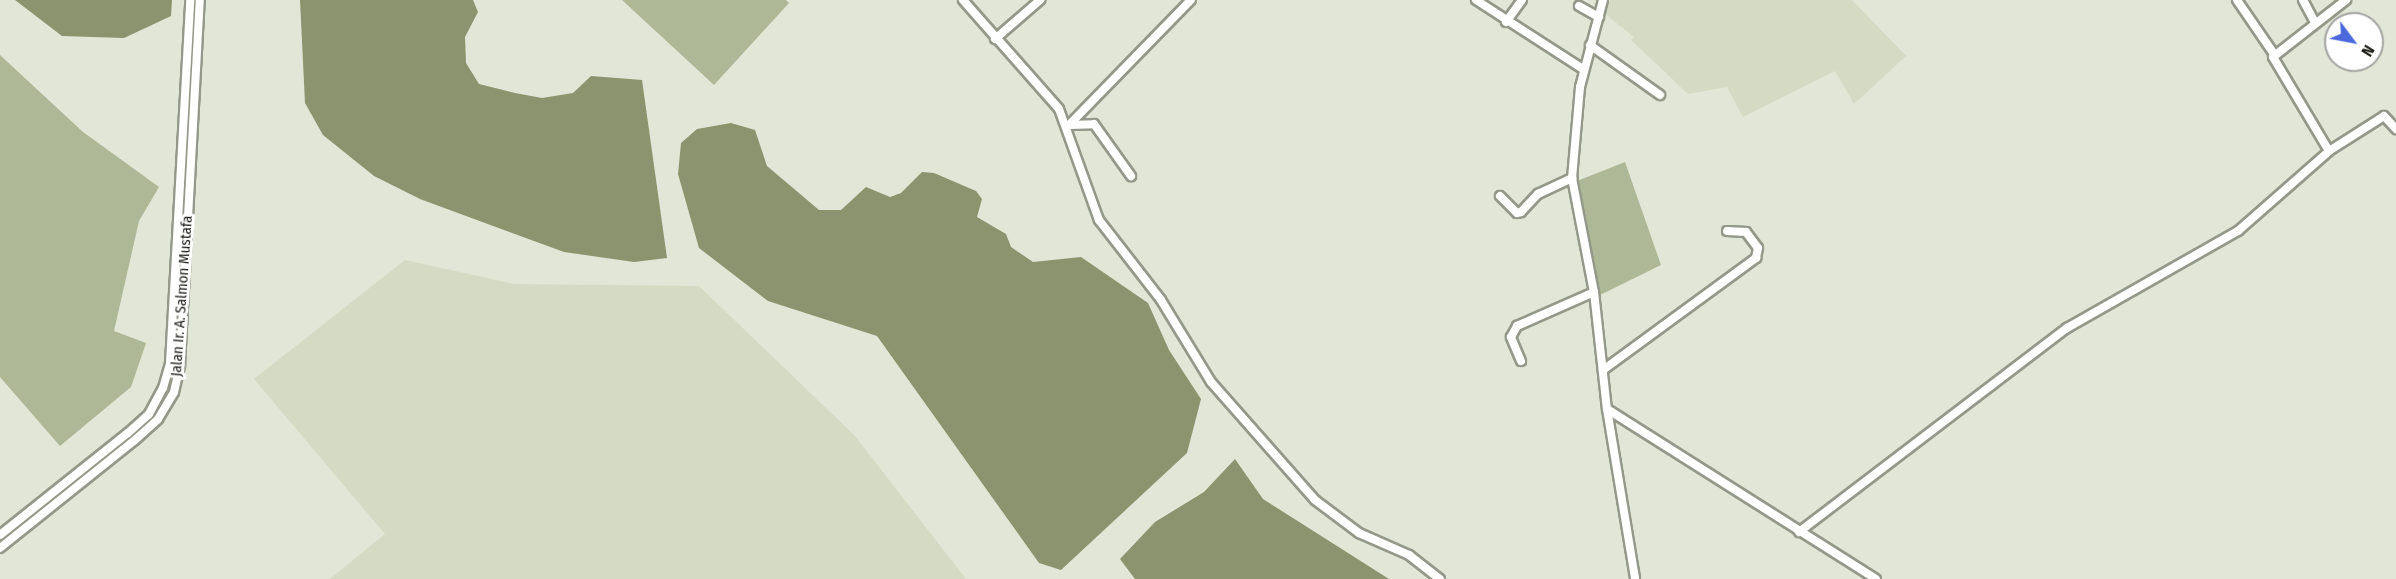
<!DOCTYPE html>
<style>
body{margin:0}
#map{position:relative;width:2396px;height:579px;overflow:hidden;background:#e2e6d6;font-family:"Fira Sans Condensed",sans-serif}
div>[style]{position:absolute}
.built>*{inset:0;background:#d4dac3}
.green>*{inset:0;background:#aeb796}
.water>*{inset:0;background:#8b946e}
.roads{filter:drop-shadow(2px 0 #949889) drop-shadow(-2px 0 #949889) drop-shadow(0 2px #949889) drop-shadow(0 -2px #949889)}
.minor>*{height:8px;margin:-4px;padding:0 4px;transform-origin:4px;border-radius:4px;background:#fff}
span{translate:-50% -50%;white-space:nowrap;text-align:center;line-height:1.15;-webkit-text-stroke:6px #fff;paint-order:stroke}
.street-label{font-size:15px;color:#191a14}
.north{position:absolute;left:2324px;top:12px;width:60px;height:60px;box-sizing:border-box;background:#fff;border:2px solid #a3a3a1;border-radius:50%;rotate:122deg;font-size:16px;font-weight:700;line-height:24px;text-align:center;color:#191a14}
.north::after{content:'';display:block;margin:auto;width:21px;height:27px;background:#4b69dd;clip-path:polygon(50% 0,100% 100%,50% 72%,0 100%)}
</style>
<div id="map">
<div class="built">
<div style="clip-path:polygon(1610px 0,1852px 0,1906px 56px,1854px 104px,1835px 71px,1743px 117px,1727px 87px,1688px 94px,1631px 40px,1634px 37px,1605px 14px)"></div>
<div style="clip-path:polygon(405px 260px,514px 284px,699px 286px,855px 436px,966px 579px,330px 579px,385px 534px,254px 379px)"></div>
</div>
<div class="green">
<div style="clip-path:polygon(622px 0,786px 0,789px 3px,714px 85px)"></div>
<div style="clip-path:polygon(0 55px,83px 132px,159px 187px,139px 221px,114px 331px,146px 343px,131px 387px,60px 446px,0 377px)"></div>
<div style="clip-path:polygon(1625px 162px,1661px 265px,1598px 296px,1572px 183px)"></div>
</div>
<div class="water">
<div style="clip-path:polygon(15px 0,172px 0,171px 16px,124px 38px,62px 36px)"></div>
<div style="clip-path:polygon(300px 0,473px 0,478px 12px,465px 37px,466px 63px,479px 84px,515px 93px,542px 98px,573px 93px,591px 76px,642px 80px,667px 258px,634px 262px,564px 252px,420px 199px,374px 176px,323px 135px,305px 103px)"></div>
<div style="clip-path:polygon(731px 123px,755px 130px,767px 166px,819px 210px,841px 210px,866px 187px,890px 197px,901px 193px,922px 172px,934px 173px,976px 191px,982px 199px,977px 217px,1006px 234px,1011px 247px,1033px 262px,1081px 257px,1148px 303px,1169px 350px,1201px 399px,1187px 453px,1061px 570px,1039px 563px,877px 336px,768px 301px,699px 248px,678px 174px,681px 143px,697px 129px)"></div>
<div style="clip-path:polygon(1235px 459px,1263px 499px,1389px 579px,1135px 579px,1120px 559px,1155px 522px,1204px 492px)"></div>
</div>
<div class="roads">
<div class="minor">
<div style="left:963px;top:0;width:145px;rotate:48.6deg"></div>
<div style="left:1059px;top:109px;width:118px;rotate:70.2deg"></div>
<div style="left:1099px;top:220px;width:101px;rotate:52.2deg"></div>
<div style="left:1161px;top:300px;width:96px;rotate:58.6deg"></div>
<div style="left:1211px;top:382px;width:157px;rotate:48.6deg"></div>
<div style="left:1315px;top:500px;width:55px;rotate:36.9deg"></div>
<div style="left:1359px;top:533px;width:55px;rotate:23.7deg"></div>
<div style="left:1409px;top:555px;width:39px;rotate:38deg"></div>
<div style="left:1476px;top:0;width:127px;rotate:32.8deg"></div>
<div style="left:1603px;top:0;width:90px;rotate:104.8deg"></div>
<div style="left:1580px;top:87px;width:91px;rotate:95deg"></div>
<div style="left:1572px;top:178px;width:116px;rotate:79.1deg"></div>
<div style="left:1594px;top:292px;width:118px;rotate:83.7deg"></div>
<div style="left:1607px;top:409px;width:172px;rotate:80.6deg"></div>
<div style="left:2237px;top:0;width:65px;rotate:55.6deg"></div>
<div style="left:2303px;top:0;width:26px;rotate:62deg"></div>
<div style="left:1579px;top:6px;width:23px;rotate:29deg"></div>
<div style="left:1506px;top:22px;width:27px;rotate:-54deg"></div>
<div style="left:995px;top:39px;width:60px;rotate:-40.9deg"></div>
<div style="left:1590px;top:45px;width:86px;rotate:35.5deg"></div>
<div style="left:1069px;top:125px;width:25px;rotate:-2deg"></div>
<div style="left:1094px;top:124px;width:64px;rotate:54.6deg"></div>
<div style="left:1067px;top:127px;width:177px;rotate:-45.7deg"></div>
<div style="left:2329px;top:151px;width:65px;rotate:-32.5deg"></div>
<div style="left:2384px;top:116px;width:18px;rotate:47deg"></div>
<div style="left:1500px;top:196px;width:24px;rotate:45deg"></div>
<div style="left:1517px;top:213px;width:4px;rotate:-14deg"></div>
<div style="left:1521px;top:212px;width:25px;rotate:-47deg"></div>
<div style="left:1538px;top:194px;width:38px;rotate:-25deg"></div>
<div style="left:1521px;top:361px;width:26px;rotate:-113deg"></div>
<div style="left:1511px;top:337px;width:13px;rotate:-61deg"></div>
<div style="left:1517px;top:326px;width:84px;rotate:-23.8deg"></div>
<div style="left:1603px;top:370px;width:190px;rotate:-36.2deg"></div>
<div style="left:1756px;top:258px;width:10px;rotate:-79deg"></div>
<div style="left:1758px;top:248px;width:20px;rotate:-127deg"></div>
<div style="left:1746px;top:232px;width:19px;rotate:-177deg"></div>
<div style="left:1607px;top:409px;width:318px;rotate:32.3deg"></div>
<div style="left:1799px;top:532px;width:337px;rotate:-37.3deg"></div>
<div style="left:2067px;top:328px;width:197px;rotate:-29.6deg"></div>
<div style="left:2238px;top:231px;width:121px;rotate:-41.3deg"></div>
<div style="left:2329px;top:151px;width:109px;rotate:-120.8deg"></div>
<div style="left:2273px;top:57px;width:93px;rotate:-38deg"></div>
<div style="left:0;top:535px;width:164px;rotate:-38.6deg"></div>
<div style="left:128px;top:433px;width:28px;rotate:-42deg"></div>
<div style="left:149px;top:414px;width:30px;rotate:-62deg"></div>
<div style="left:163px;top:388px;width:26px;rotate:-74deg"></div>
<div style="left:170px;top:363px;width:364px;rotate:-86.8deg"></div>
<div style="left:0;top:548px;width:173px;rotate:-38.7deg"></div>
<div style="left:135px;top:440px;width:31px;rotate:-42deg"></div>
<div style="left:158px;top:419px;width:31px;rotate:-59deg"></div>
<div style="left:174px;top:392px;width:28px;rotate:-77deg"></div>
<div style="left:180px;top:365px;width:366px;rotate:-86.9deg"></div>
</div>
</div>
<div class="street-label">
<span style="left:182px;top:296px;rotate:-86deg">Jalan Ir. A. Salmon Mustafa</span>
</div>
<div class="north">N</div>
</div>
